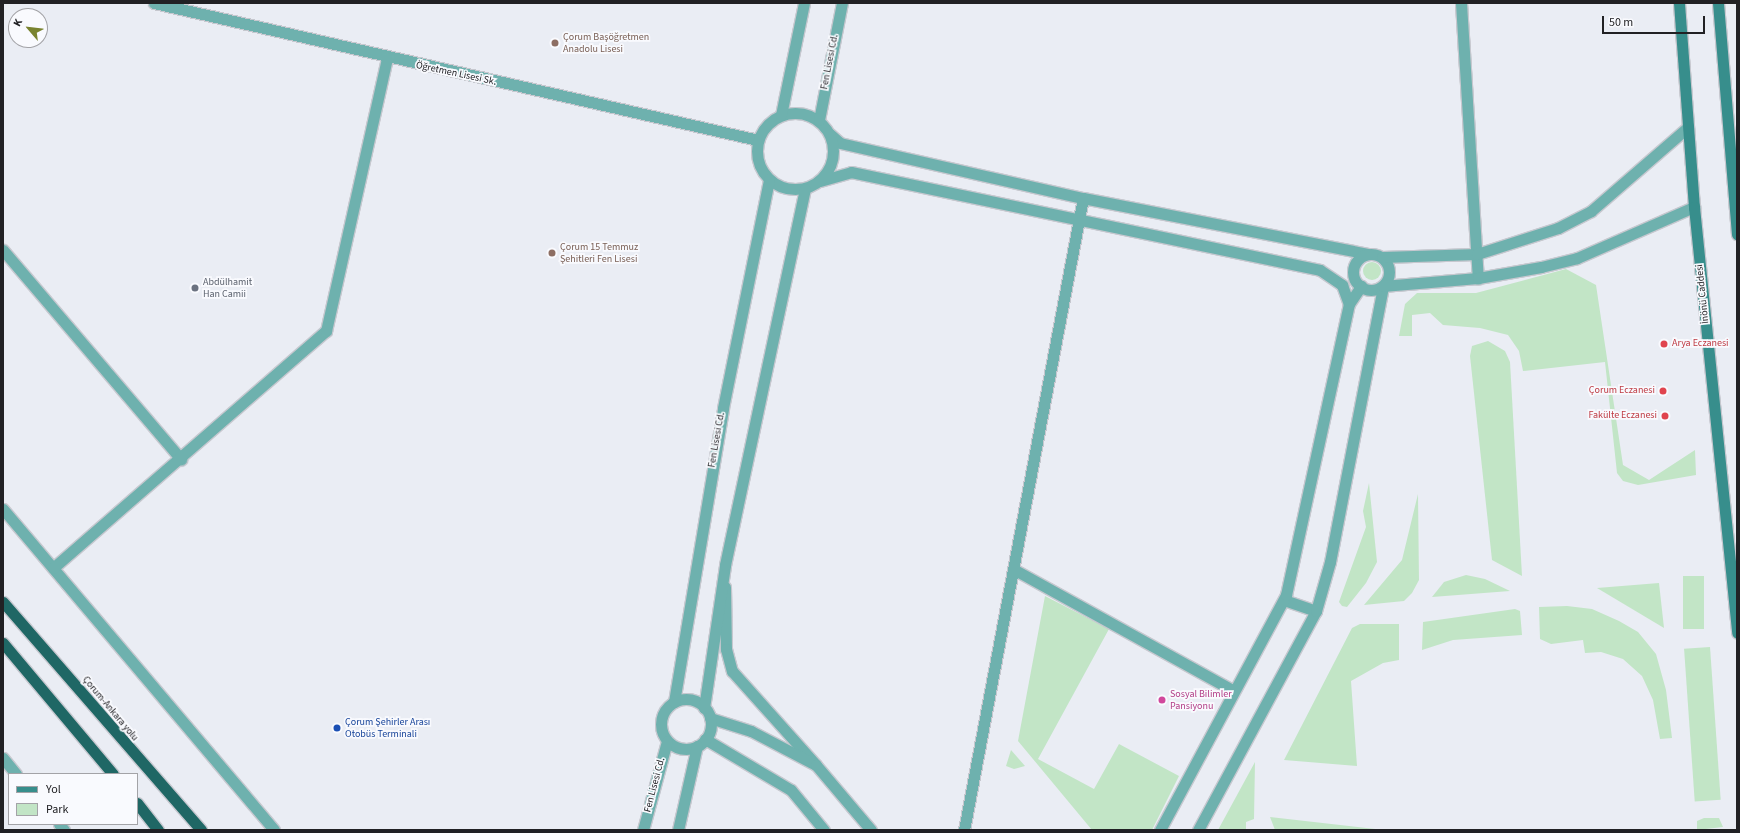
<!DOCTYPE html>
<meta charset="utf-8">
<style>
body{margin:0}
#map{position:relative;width:1740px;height:833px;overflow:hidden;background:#eaedf4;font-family:"Source Sans 3",sans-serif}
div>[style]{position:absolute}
.green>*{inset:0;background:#c2e5c6;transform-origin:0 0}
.round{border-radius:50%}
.roads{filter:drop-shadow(1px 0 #c6c8cf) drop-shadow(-1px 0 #c6c8cf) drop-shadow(0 1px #c6c8cf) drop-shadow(0 -1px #c6c8cf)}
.minor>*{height:11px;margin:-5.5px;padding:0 5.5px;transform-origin:5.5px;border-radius:5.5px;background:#6eb1ae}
.minor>.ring{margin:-5.5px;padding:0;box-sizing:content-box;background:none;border:11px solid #6eb1ae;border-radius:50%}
.tertiary>*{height:11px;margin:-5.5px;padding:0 5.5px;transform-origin:5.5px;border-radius:5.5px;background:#6eb1ae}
.tertiary>.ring{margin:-5.5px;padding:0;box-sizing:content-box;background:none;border:11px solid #6eb1ae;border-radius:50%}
.secondary>*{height:11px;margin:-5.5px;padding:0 5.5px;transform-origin:5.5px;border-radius:5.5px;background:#378e8c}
.trunk>*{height:11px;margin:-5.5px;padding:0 5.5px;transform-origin:5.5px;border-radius:5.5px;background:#1f6765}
.dots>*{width:11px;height:11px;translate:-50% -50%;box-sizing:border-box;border:2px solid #f9fafe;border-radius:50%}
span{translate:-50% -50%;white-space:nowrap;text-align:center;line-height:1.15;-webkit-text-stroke:3.5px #f9fafe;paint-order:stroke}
.education-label{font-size:10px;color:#785e54}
.left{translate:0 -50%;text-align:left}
.street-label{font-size:10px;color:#212124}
.worship-label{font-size:10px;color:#5b616d}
.health-label{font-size:10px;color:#be3a42}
.right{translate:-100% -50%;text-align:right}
.hotel-label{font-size:10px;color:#b23c85}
.transit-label{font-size:10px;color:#164399}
.frame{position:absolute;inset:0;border:4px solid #212124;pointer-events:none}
.legend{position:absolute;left:8px;top:773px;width:130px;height:52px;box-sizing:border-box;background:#f9fafe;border:1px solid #a3a3a7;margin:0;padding:5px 7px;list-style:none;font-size:12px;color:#212124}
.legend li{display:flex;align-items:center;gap:8px;height:20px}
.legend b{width:20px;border:1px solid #a3a3a7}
.north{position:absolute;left:8px;top:8px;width:40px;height:40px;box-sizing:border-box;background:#f9fafe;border:1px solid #a3a3a7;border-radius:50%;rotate:298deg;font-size:11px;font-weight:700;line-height:16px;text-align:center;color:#212124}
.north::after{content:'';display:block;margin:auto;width:14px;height:18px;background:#79832f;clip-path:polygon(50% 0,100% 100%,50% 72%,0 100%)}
.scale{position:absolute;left:1602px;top:16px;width:103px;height:18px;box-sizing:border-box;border:2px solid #212124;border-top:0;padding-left:5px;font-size:12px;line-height:14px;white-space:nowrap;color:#212124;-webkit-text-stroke:3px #f9fafe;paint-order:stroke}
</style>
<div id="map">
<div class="green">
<div class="round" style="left:1363px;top:262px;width:18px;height:18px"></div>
<div style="clip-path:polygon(1566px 269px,1596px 285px,1623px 465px,1649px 480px,1695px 450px,1696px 475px,1638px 485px,1623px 481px,1617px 473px,1605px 362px,1523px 371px,1519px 351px,1508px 335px,1480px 328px,1443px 325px,1430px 313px,1412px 315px,1412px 336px,1399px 336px,1405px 304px,1417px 293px,1476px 293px)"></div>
<div style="clip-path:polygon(1488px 341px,1505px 351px,1510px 362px,1522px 576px,1492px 560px,1470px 356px,1472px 346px)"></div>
<div style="clip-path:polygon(1369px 483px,1377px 562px,1366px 583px,1347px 607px,1342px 606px,1339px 602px,1366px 527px,1363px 511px)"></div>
<div style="clip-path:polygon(1418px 494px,1419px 580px,1412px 593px,1404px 601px,1364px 605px,1402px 560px)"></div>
<div style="clip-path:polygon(1466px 575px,1485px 579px,1510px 591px,1432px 597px,1444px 582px)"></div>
<div style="left:1683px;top:576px;width:21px;height:53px"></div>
<div style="clip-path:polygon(1659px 583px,1664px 628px,1597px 588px)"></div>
<div style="clip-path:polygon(1045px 596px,1109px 629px,1038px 759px,1094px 789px,1119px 744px,1179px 776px,1152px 830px,1092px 830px,1018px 741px)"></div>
<div style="clip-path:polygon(1567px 606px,1592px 609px,1619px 621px,1638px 632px,1656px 654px,1666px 690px,1672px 738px,1660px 739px,1653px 700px,1642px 676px,1623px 659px,1601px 652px,1585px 653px,1583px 640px,1551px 644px,1540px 639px,1539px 607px)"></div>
<div style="clip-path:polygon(1515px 609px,1520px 611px,1522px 635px,1453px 640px,1422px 650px,1423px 622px)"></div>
<div style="clip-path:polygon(1360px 624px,1399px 624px,1399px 660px,1383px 663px,1351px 681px,1357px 766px,1284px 760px,1352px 628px)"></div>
<div style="left:1710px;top:647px;width:153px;height:26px;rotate:86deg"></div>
<div style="clip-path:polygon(1011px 750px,1025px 766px,1014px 769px,1006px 766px)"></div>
<div style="clip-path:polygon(1255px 762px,1254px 819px,1246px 822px,1246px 830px,1218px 830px)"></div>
<div style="clip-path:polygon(1270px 817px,1384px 830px,1275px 830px)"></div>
<div style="clip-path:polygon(1704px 818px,1719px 818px,1723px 827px,1697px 830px,1697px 821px)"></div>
</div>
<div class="roads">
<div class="minor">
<div style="left:154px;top:3px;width:619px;rotate:12.78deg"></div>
<div style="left:1461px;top:3px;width:276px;rotate:86.5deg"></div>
<div style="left:830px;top:134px;width:13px;rotate:42deg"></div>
<div style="left:840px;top:143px;width:249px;rotate:12.8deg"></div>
<div style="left:1083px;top:198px;width:290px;rotate:11.1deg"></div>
<div style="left:820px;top:181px;width:32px;rotate:-16deg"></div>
<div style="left:851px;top:172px;width:479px;rotate:11.8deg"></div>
<div style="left:1320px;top:270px;width:27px;rotate:34deg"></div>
<div style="left:1342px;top:285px;width:20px;rotate:70deg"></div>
<div style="left:3px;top:250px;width:275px;rotate:49.6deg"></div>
<div class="ring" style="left:1353px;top:254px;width:25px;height:25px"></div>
<div style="left:1382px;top:257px;width:95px;rotate:-1.8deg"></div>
<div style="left:1477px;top:254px;width:85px;rotate:-17.8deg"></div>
<div style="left:1558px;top:228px;width:37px;rotate:-27deg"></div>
<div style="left:1591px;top:211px;width:128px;rotate:-40.9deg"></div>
<div style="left:3px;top:509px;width:420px;rotate:49.8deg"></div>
<div style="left:53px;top:568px;width:362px;rotate:-41deg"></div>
<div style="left:326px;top:331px;width:280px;rotate:-77.4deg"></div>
<div style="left:1015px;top:570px;width:250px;rotate:28.9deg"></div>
<div style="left:725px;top:587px;width:62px;rotate:89.1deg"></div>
<div style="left:726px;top:649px;width:23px;rotate:75deg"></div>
<div style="left:732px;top:671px;width:126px;rotate:48.2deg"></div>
<div style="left:1284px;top:600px;width:34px;rotate:19deg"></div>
<div style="left:710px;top:718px;width:43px;rotate:17.6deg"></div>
<div style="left:751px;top:731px;width:73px;rotate:27.6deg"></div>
<div style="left:816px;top:765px;width:85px;rotate:49.8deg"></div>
<div style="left:705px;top:739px;width:100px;rotate:30.7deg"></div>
<div style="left:791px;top:790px;width:52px;rotate:50.5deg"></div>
<div style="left:3px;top:758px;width:21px;rotate:51deg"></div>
<div style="left:59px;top:824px;width:8px;rotate:50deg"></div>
<div style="left:964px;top:830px;width:643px;rotate:-79.34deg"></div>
<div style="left:1160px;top:830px;width:267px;rotate:-61.8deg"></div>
<div style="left:1286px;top:595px;width:298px;rotate:-77.8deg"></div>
<div style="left:1349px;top:304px;width:22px;rotate:-56deg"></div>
<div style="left:1198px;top:830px;width:249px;rotate:-61.7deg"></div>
<div style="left:1316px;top:611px;width:51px;rotate:-74.1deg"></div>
<div style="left:1330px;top:562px;width:281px;rotate:-79.1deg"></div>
<div style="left:1383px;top:286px;width:95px;rotate:-4.8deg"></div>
<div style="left:1478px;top:278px;width:64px;rotate:-9.9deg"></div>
<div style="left:1541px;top:267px;width:37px;rotate:-14deg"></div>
<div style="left:1577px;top:258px;width:128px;rotate:-23.6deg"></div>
</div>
<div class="tertiary">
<div class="ring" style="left:757px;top:113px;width:65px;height:65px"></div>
<div style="left:781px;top:115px;width:114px;rotate:-78.4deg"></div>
<div style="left:819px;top:120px;width:119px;rotate:-78.9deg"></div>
<div class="ring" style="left:661px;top:699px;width:39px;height:39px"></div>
<div style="left:674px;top:702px;width:298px;rotate:-80.5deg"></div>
<div style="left:723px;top:408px;width:233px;rotate:-78.6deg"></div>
<div style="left:704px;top:708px;width:145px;rotate:-81.6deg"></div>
<div style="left:725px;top:565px;width:384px;rotate:-78deg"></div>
<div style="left:643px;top:830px;width:92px;rotate:-74.9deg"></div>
<div style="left:678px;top:830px;width:86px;rotate:-77.3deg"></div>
</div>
<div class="secondary">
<div style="left:1679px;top:3px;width:205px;rotate:85.8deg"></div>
<div style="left:1694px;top:207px;width:428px;rotate:84.2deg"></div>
<div style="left:1718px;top:3px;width:232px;rotate:85.3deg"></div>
</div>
<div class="trunk">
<div style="left:3px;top:602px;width:302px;rotate:49deg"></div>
<div style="left:3px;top:643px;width:171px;rotate:50deg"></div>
<div style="left:137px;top:803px;width:34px;rotate:52deg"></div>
</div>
</div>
<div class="dots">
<div style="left:555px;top:43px;background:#8d6e63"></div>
<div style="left:552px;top:253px;background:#8d6e63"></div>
<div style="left:195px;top:288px;background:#6b7280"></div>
<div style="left:1664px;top:344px;background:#e0444e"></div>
<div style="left:1663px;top:391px;background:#e0444e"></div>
<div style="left:1665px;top:416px;background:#e0444e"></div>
<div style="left:1162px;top:700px;background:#d1479c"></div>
<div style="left:337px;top:728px;background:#1a4fb4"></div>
</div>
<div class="education-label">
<span class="left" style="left:563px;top:43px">Çorum Başöğretmen<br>Anadolu Lisesi</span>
<span class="left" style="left:560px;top:253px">Çorum 15 Temmuz<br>Şehitleri Fen Lisesi</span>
</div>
<div class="street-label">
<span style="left:830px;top:62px;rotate:-79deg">Fen Lisesi Cd.</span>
<span style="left:456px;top:74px;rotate:12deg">Öğretmen Lisesi Sk.</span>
<span style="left:1703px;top:294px;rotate:-96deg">İnönü Caddesi</span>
<span style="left:717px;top:440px;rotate:-80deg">Fen Lisesi Cd.</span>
<span style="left:110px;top:709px;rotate:50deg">Çorum-Ankara yolu</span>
<span style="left:655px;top:785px;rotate:-75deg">Fen Lisesi Cd.</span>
</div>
<div class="worship-label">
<span class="left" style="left:203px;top:288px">Abdülhamit<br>Han Camii</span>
</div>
<div class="health-label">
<span class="left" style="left:1672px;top:344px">Arya Eczanesi</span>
<span class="right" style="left:1655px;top:391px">Çorum Eczanesi</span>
<span class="right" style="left:1657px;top:416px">Fakülte Eczanesi</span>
</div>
<div class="hotel-label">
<span class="left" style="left:1170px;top:700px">Sosyal Bilimler<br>Pansiyonu</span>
</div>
<div class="transit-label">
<span class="left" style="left:345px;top:728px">Çorum Şehirler Arası<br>Otobüs Terminali</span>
</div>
<div class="frame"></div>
<ul class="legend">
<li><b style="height:5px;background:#378e8c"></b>Yol</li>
<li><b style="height:11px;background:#c2e5c6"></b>Park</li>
</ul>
<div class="north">K</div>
<div class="scale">50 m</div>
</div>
